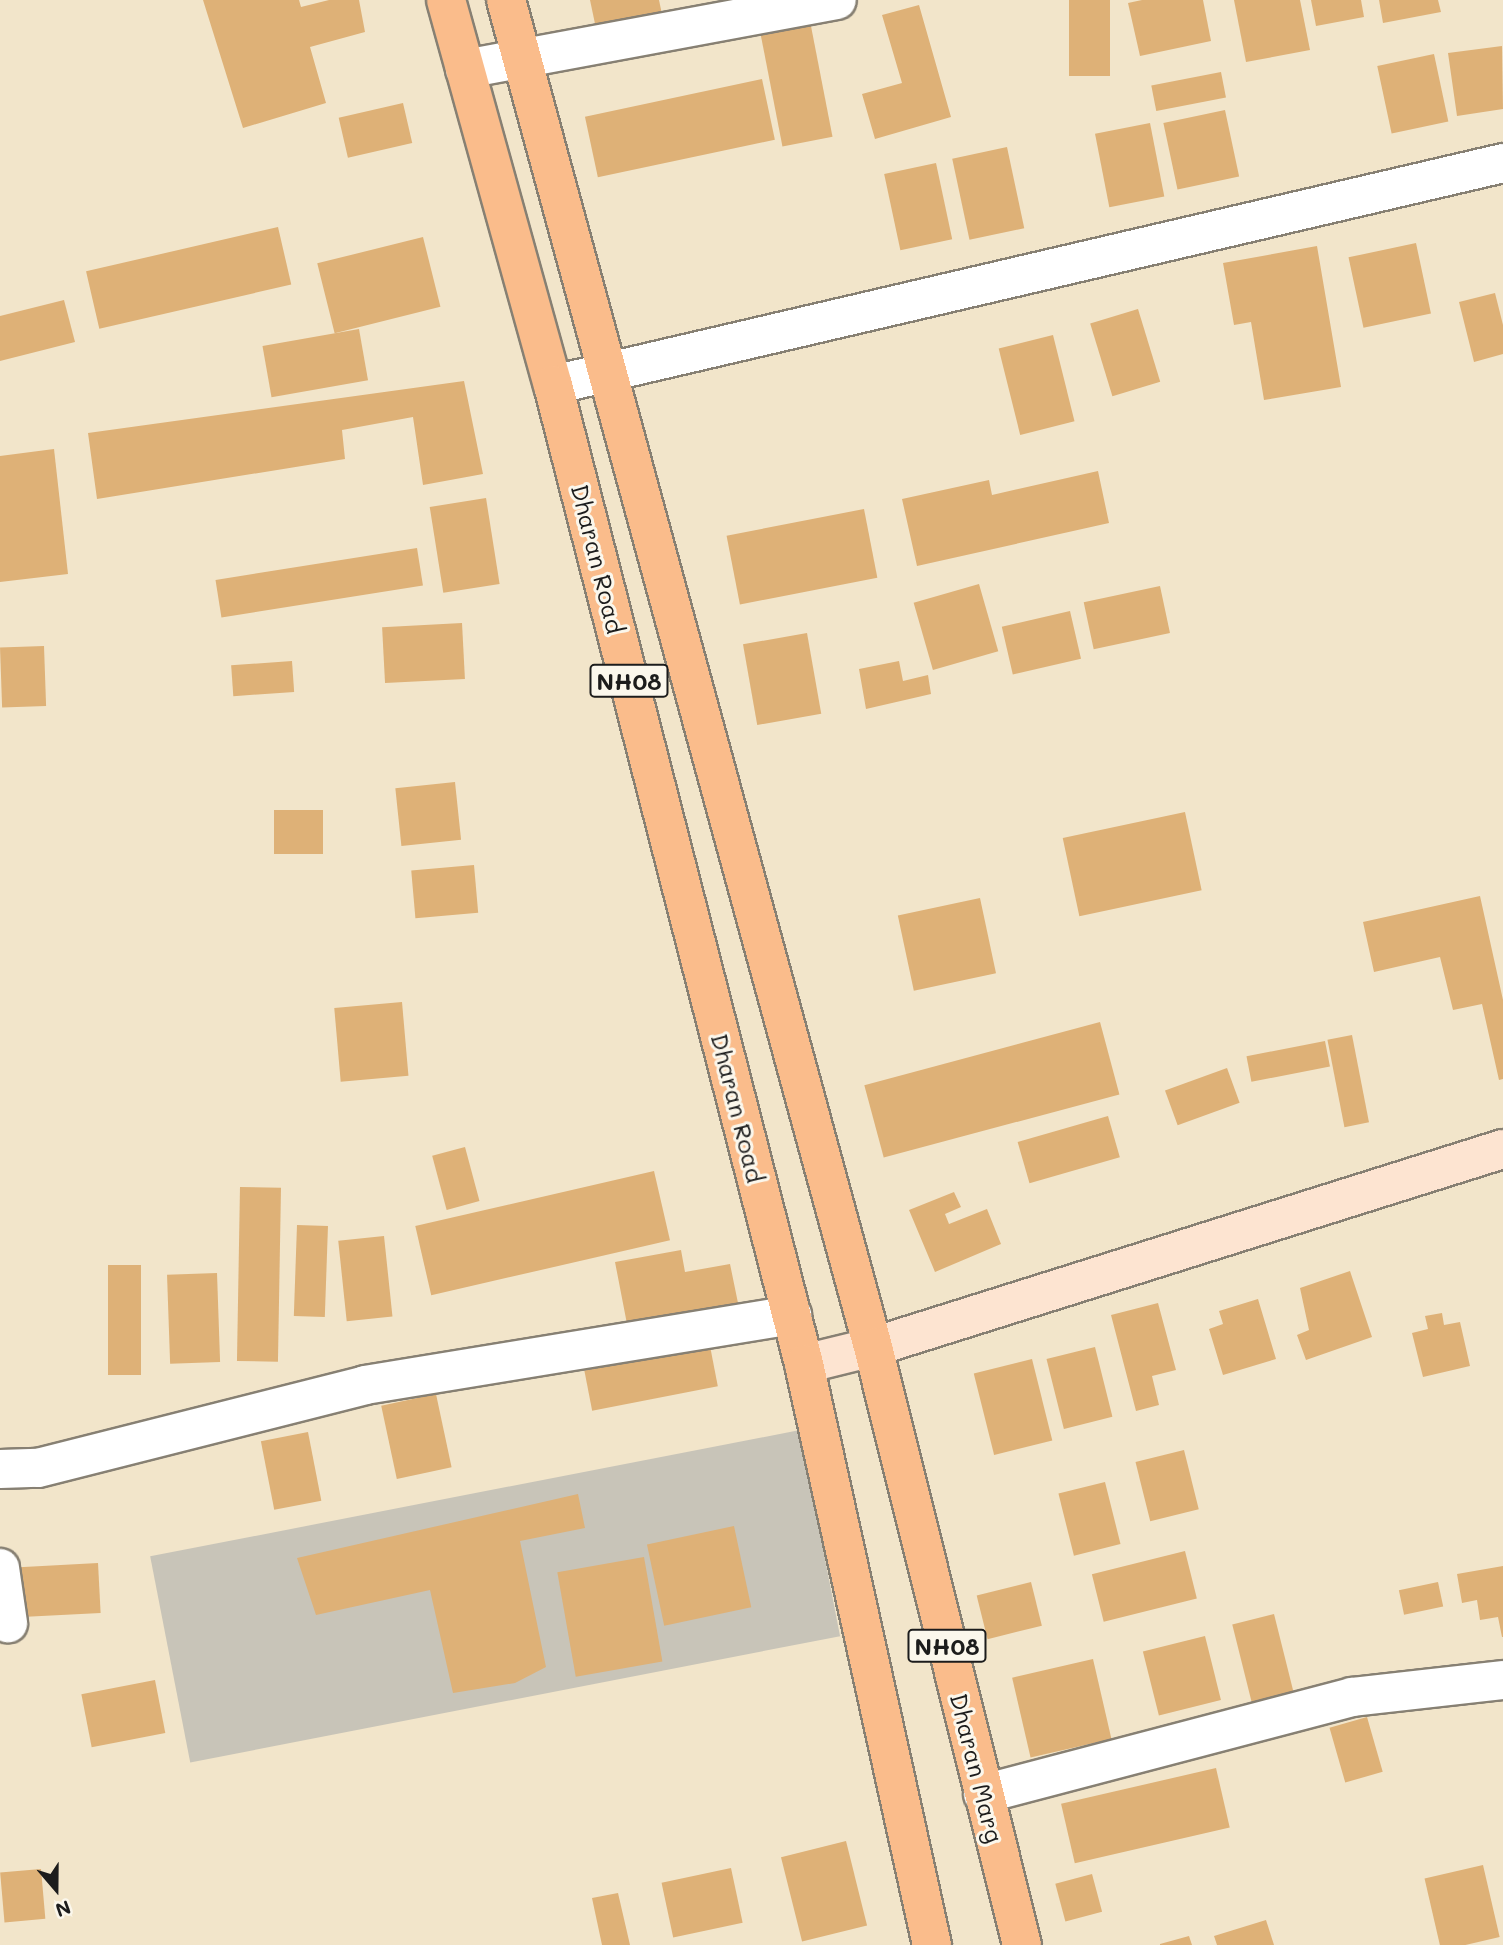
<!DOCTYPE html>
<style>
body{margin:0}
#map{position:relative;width:1503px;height:1945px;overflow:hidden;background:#f2e5ca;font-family:Mali,sans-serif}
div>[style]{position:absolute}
.industrial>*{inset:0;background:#c8c4b8;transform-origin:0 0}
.building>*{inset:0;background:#deb177;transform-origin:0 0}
.roads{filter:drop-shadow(2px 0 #878073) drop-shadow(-2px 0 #878073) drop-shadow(0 2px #878073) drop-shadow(0 -2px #878073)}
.street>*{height:38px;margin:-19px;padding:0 19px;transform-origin:19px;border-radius:19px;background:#fff}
.secondary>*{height:38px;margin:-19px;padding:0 19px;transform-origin:19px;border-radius:19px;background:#fde4d1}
.primary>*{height:38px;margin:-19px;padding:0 19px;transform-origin:19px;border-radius:19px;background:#fabc8b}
span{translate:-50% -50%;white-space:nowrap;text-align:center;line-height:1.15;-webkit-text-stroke:6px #fbf7ec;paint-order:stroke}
.shield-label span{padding:2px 5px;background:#fbf7ec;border:2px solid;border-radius:5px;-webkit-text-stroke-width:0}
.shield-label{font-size:23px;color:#1c1c1c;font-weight:700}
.street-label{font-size:24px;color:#1c1c1c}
.north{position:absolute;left:21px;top:1854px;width:70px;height:70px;-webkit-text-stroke:5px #fbf7ec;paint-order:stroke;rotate:160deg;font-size:19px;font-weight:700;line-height:28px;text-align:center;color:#1c1c1c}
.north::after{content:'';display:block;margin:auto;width:24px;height:32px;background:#1c1c1c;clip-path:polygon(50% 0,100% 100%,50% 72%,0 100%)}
</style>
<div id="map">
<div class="industrial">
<div style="left:800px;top:1430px;width:210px;height:662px;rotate:79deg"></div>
</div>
<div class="building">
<div style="clip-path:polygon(203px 0,299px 0,301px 7px,329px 0,359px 0,365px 32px,310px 47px,326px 103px,243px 128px)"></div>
<div style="clip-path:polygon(590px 0,659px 0,664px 24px,598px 38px)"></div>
<div style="left:1069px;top:0;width:41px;height:76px"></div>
<div style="clip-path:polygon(1142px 0,1203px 0,1211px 41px,1140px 56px,1128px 3px)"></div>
<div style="clip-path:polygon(1234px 0,1300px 0,1310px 50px,1246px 62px)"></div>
<div style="clip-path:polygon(1311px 0,1361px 0,1364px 17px,1316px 26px)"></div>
<div style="clip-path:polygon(1379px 0,1438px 0,1441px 12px,1383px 23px)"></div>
<div style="clip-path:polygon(919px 5px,951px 117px,875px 139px,862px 94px,902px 83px,882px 15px)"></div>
<div style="left:810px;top:21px;width:118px;height:51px;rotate:79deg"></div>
<div style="clip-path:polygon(1502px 46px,1503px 109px,1457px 116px,1448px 53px)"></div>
<div style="left:1434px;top:54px;width:69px;height:58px;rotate:78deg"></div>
<div style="left:1221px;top:72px;width:26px;height:71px;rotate:79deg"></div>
<div style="left:762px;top:79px;width:62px;height:181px;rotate:78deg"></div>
<div style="left:403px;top:103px;width:41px;height:66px;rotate:77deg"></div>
<div style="left:1225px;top:110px;width:68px;height:63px;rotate:78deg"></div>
<div style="left:1150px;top:123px;width:75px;height:56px;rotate:79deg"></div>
<div style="left:1007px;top:147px;width:83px;height:56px;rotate:78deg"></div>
<div style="left:936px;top:163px;width:78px;height:53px;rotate:78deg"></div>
<div style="left:278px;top:227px;width:59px;height:197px;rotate:77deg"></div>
<div style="left:423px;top:237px;width:72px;height:109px;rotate:76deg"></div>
<div style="left:1416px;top:243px;width:72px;height:69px;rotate:78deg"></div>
<div style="clip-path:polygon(1317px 246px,1341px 387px,1264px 400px,1251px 322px,1234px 325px,1223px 263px)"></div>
<div style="clip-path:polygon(1495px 293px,1503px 325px,1503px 354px,1474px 362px,1459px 302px)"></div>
<div style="clip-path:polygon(64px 300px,75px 342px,0 361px,0 316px)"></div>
<div style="left:1138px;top:309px;width:76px;height:50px;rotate:73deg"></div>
<div style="left:359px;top:329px;width:52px;height:98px;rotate:80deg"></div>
<div style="left:1053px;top:335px;width:89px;height:56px;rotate:76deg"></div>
<div style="clip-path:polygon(464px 381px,483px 474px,423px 485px,413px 417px,342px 430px,345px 459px,97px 499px,88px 433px)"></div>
<div style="clip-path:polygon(54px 449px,68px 574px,0 582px,0 456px)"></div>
<div style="clip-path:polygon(1098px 471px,1109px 523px,917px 566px,902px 499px,989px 480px,992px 495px)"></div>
<div style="left:486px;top:498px;width:87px;height:57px;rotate:81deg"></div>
<div style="left:864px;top:509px;width:70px;height:140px;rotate:79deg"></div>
<div style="left:417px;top:548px;width:38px;height:204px;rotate:81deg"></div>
<div style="left:979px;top:584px;width:70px;height:68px;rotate:74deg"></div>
<div style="left:1160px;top:586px;width:48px;height:78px;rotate:78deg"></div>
<div style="left:1070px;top:611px;width:49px;height:70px;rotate:77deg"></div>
<div style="left:462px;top:623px;width:56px;height:80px;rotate:87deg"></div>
<div style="left:807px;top:633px;width:82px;height:65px;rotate:80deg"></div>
<div style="left:44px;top:646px;width:60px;height:44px;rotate:88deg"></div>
<div style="left:292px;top:661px;width:31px;height:61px;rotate:86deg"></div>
<div style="clip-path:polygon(899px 661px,903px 681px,928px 675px,931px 694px,866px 709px,859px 669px)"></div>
<div style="left:455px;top:782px;width:58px;height:60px;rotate:84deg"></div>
<div style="left:274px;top:810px;width:49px;height:44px"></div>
<div style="left:1185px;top:812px;width:80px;height:125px;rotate:78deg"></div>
<div style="left:474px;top:865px;width:48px;height:63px;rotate:85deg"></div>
<div style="clip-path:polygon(1480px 896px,1503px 1000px,1503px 1079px,1499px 1080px,1482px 1004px,1453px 1010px,1440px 957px,1374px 972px,1363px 922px)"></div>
<div style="left:980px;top:898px;width:77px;height:84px;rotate:78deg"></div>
<div style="left:402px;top:1002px;width:74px;height:68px;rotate:85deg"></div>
<div style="left:1100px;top:1022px;width:75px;height:244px;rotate:75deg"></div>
<div style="left:1352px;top:1035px;width:89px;height:25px;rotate:79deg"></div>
<div style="left:1325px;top:1041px;width:26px;height:80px;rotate:79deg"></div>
<div style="left:1227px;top:1068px;width:37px;height:66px;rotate:70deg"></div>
<div style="left:1108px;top:1116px;width:43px;height:94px;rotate:74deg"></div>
<div style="left:465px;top:1147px;width:56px;height:34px;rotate:75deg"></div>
<div style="left:654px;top:1171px;width:71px;height:245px;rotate:77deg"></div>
<div style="left:240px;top:1187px;width:41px;height:174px;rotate:1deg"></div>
<div style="clip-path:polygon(954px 1192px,961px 1207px,945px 1214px,949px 1224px,987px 1209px,1001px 1244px,935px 1272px,909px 1210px)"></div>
<div style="left:297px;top:1225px;width:31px;height:91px;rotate:2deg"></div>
<div style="left:384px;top:1236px;width:81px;height:46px;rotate:84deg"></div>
<div style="clip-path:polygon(681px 1250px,685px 1272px,730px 1264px,738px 1303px,627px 1324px,615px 1262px)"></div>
<div style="left:108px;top:1265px;width:33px;height:110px"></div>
<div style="clip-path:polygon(1350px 1271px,1372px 1337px,1306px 1360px,1297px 1335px,1309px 1330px,1300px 1288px)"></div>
<div style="left:217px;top:1273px;width:89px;height:50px;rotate:88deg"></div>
<div style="clip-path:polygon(1258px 1299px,1276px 1359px,1223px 1375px,1209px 1329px,1223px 1324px,1219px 1311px)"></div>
<div style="clip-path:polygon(1158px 1303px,1176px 1370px,1152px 1376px,1159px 1405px,1136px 1411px,1111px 1315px)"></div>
<div style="clip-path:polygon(1442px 1313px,1444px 1325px,1460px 1322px,1470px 1366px,1423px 1377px,1412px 1333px,1428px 1329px,1425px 1316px)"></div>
<div style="left:710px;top:1346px;width:41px;height:128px;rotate:79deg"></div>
<div style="left:1095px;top:1347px;width:72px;height:50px;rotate:76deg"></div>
<div style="left:1032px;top:1359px;width:84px;height:60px;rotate:76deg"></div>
<div style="left:436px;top:1394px;width:75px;height:56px;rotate:78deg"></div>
<div style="left:308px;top:1432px;width:70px;height:48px;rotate:79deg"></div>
<div style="left:1184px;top:1450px;width:61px;height:50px;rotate:76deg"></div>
<div style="left:1105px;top:1482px;width:64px;height:48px;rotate:76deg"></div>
<div style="clip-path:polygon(578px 1494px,585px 1528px,520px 1541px,546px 1667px,515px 1683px,453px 1693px,430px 1590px,316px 1615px,297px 1558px)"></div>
<div style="left:734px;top:1526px;width:83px;height:89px;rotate:78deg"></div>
<div style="left:1185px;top:1551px;width:49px;height:96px;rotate:76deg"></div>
<div style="left:644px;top:1557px;width:106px;height:88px;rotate:80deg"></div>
<div style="left:98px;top:1563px;width:50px;height:79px;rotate:87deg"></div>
<div style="clip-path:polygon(1503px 1566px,1503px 1637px,1502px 1637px,1498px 1617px,1480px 1620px,1477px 1600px,1462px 1603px,1457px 1574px)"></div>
<div style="left:1031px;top:1582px;width:45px;height:56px;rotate:76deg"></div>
<div style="left:1438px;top:1582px;width:25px;height:40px;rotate:78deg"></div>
<div style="left:1274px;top:1614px;width:80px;height:43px;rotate:76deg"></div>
<div style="left:1205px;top:1636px;width:66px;height:64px;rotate:76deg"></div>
<div style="left:1093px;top:1659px;width:82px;height:83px;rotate:77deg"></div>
<div style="left:155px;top:1680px;width:54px;height:75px;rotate:79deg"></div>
<div style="left:1367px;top:1717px;width:57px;height:39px;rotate:74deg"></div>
<div style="left:1216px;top:1768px;width:61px;height:159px;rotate:77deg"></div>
<div style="left:846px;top:1841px;width:87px;height:67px;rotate:76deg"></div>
<div style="left:1483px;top:1865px;width:74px;height:60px;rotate:77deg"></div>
<div style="left:731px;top:1868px;width:56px;height:71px;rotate:78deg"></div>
<div style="left:41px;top:1869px;width:50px;height:41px;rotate:85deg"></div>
<div style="left:1092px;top:1874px;width:39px;height:38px;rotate:75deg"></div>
<div style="clip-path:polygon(618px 1893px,630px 1945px,602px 1945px,592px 1898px)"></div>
<div style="clip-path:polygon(1266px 1920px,1274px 1945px,1217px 1945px,1214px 1936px)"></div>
<div style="clip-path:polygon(1189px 1936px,1192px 1945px,1160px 1945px,1160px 1944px)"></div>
</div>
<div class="roads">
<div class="street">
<div style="left:465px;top:69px;width:378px;rotate:-10.5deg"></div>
<div style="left:553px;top:385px;width:976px;rotate:-13.15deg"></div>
<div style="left:0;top:1469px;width:38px;rotate:-2deg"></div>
<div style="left:38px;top:1468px;width:337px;rotate:-14.2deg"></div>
<div style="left:365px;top:1385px;width:433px;rotate:-9.3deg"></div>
<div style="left:0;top:1568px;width:56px;rotate:81.7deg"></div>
<div style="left:983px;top:1794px;width:382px;rotate:-14.7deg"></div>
<div style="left:1352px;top:1697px;width:152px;rotate:-6.4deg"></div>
</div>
<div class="secondary">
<div style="left:804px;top:1364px;width:71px;rotate:-13.8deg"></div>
<div style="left:873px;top:1347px;width:660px;rotate:-17.45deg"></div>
</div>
<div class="primary">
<div style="left:446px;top:0;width:400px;rotate:74.5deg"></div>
<div style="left:553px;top:385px;width:1011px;rotate:75.62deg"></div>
<div style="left:804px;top:1364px;width:595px;rotate:77.58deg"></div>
<div style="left:506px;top:0;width:1396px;rotate:74.76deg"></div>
<div style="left:873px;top:1347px;width:616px;rotate:76.01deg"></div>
</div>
</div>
<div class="shield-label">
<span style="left:629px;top:681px">NH08</span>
<span style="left:947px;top:1646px">NH08</span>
</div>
<div class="street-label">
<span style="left:598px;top:559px;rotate:76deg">Dharan Road</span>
<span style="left:738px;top:1108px;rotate:76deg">Dharan Road</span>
<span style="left:977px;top:1768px;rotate:76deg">Dharan Marg</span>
</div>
<div class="north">N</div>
</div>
